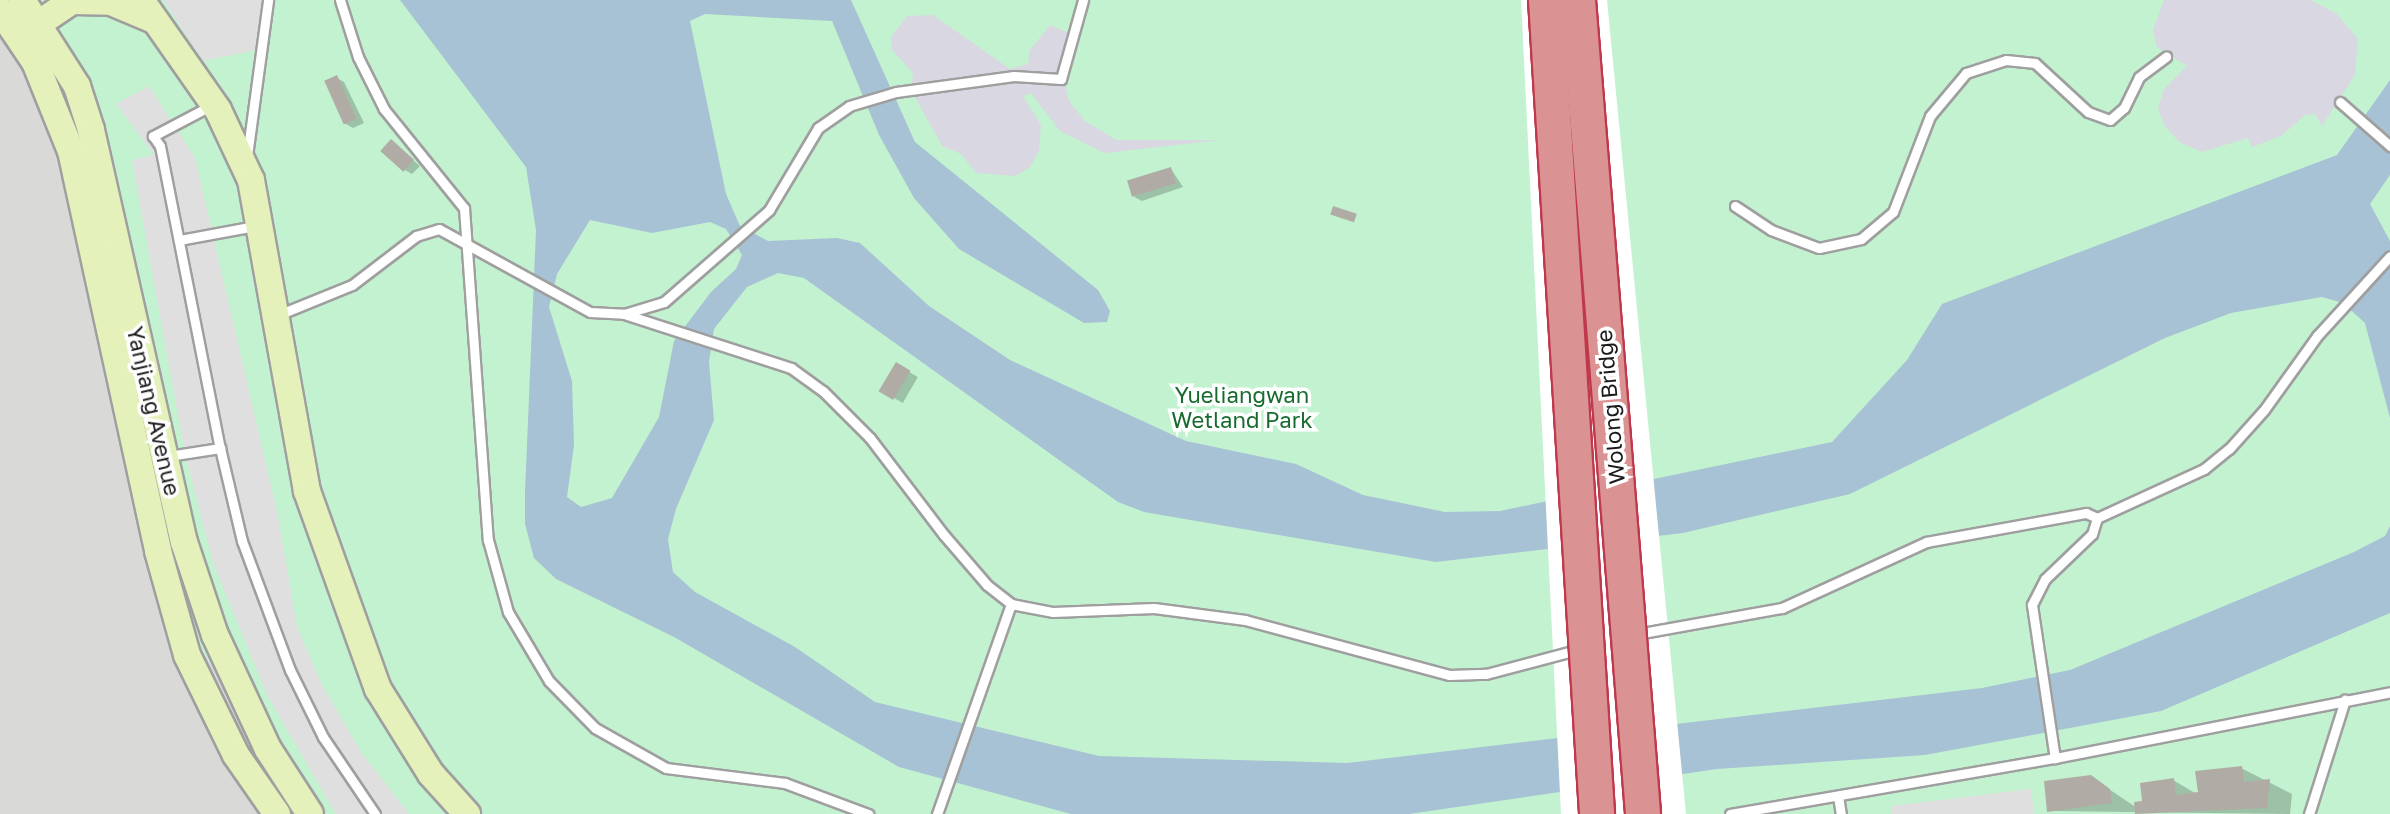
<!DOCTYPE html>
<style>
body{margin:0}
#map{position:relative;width:2390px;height:814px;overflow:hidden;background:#eceae2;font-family:"Golos Text",sans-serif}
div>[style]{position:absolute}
.residential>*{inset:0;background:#d9d9d8}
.park>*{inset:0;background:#c3f2d0}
.parking>*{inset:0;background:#dfdfdf}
.plaza>*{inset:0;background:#d9d7e1}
.water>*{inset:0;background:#a7c2d4}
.pier>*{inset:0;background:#fff}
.shadow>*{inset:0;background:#0003;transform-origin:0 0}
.building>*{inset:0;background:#b0aca5;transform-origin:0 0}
.roads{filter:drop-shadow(2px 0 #9f9f9f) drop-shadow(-2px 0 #9f9f9f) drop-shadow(0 2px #9f9f9f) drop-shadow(0 -2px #9f9f9f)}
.lane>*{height:9px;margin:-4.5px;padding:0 4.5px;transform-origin:4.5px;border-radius:4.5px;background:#fff}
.secondary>*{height:26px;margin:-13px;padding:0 13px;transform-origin:13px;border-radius:13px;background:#e4f1bb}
.bridges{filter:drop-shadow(2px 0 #c0384d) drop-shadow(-2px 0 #c0384d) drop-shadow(0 2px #c0384d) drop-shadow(0 -2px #c0384d)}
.highway-bridge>*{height:34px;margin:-17px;padding:0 17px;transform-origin:17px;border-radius:17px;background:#da9392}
span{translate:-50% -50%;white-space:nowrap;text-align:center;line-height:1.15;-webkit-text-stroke:7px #fff;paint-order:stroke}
.park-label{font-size:22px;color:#186b2f}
.street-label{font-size:22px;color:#1b1b1b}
</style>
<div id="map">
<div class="residential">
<div style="clip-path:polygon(0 0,10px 0,63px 86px,116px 319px,303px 814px,0 814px)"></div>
</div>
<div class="park">
<div style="clip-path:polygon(10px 0,2390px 0,2390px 814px,303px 814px,199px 645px,63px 86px)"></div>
</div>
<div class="parking">
<div style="clip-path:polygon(163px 0,268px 0,261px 49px,203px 61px)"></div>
<div style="clip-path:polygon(149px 86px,195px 158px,278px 516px,297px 627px,322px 685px,361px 752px,409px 814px,336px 814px,268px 697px,213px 563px,185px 454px,132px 160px,154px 155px,116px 104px)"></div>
<div style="clip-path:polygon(2031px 789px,2034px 814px,1892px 814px,1891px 806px)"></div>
</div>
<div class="plaza">
<div style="clip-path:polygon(2164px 0,2311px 0,2337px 14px,2358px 39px,2355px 75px,2322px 126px,2315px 114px,2305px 115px,2281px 136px,2252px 147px,2248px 138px,2202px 152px,2179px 142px,2164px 125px,2158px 108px,2164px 89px,2187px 66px,2157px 47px,2153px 30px)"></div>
<div style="clip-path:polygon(933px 15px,1010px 69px,1028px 64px,1030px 50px,1050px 25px,1071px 34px,1061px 64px,1069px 101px,1085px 121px,1116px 140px,1220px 140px,1104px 153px,1060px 131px,1031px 93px,1023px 96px,1041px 125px,1039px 151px,1030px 167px,1015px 176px,976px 173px,961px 154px,942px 146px,911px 90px,913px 73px,892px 50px,891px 37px,907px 16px)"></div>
</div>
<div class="water">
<div style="clip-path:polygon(evenodd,400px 0,851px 0,915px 142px,1098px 290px,1110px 311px,1107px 322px,1084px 323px,959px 249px,914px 198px,879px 135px,832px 21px,705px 14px,690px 21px,726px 194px,740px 226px,768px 241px,837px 238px,860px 243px,929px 306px,1010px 360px,1186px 441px,1296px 464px,1363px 495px,1445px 512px,1500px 511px,1832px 442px,1907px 360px,1942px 304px,2337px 155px,2390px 80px,2390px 175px,2370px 204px,2390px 241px,2390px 418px,2365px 323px,2343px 303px,2322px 297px,2231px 313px,2165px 338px,1850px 494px,1683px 533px,1436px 562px,1144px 512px,1118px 502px,804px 278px,778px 273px,747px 287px,714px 329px,709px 362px,714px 420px,676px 509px,668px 539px,673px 572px,695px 592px,795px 647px,875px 702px,1099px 756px,1347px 763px,1982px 688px,2070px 670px,2354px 552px,2385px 536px,2390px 526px,2390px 613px,2161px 711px,1925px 755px,1717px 769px,1409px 814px,1071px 814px,899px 767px,674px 637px,556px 579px,534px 558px,525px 524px,525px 492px,536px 230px,526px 167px,400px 0,590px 220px,652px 233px,710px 222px,726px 229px,742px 255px,736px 269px,711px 292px,674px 341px,659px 417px,612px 498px,581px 507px,567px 497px,574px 445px,572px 381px,549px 307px,557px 274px,590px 220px)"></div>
</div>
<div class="pier">
<div style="clip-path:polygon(1521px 0,1607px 0,1686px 814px,1561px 814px)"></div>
</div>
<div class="shadow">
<div style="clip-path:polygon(337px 78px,344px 82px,364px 123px,353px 128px,346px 124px)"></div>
<div style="clip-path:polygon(391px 141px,420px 166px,412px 174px,405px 170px)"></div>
<div style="clip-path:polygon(1171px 169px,1183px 187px,1142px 201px,1134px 197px)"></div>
<div style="left:897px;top:365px;width:24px;height:30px;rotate:30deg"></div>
<div style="clip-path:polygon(2241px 768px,2292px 794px,2290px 814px,2049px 811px,2091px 777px,2137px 808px,2173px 780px,2200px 796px)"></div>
</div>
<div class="building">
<div style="left:337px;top:75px;width:48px;height:14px;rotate:66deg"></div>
<div style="left:391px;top:139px;width:31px;height:16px;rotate:42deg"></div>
<div style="left:1171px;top:167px;width:17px;height:46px;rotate:73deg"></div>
<div style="left:1333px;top:206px;width:25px;height:9px;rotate:18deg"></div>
<div style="left:896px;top:362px;width:17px;height:34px;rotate:31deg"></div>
<div style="clip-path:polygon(2242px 766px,2244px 782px,2270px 779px,2267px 808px,2135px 814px,2134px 802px,2142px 801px,2140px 783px,2174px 778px,2176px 795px,2198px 792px,2195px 771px)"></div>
<div style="clip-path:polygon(2091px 775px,2110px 789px,2112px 803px,2047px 812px,2044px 781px)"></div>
</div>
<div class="roads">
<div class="lane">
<div style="left:340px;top:0;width:60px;rotate:72.5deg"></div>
<div style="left:358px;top:57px;width:58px;rotate:63.4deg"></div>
<div style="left:384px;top:109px;width:127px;rotate:51.1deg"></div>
<div style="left:464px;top:208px;width:333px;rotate:85.9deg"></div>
<div style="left:488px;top:540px;width:75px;rotate:74.5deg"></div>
<div style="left:508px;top:612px;width:80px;rotate:59.3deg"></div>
<div style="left:549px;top:681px;width:66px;rotate:45.6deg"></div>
<div style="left:595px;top:728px;width:81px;rotate:29.4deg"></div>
<div style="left:666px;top:768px;width:120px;rotate:7.2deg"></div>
<div style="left:785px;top:783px;width:89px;rotate:20.5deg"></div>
<div style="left:2340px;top:102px;width:67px;rotate:41.3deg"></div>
<div style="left:212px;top:105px;width:67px;rotate:152.3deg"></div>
<div style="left:153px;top:136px;width:12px;rotate:55deg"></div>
<div style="left:160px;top:146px;width:308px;rotate:78.8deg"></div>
<div style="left:220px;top:448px;width:96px;rotate:76.7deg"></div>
<div style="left:242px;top:541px;width:138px;rotate:69.6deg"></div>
<div style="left:290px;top:670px;width:75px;rotate:63.8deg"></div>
<div style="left:323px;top:737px;width:93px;rotate:56deg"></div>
<div style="left:247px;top:156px;width:157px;rotate:-82.3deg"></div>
<div style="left:1735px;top:206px;width:43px;rotate:33.7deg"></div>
<div style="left:1771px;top:230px;width:51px;rotate:20.6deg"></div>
<div style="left:1819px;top:248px;width:43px;rotate:-12.1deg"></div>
<div style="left:1861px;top:239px;width:42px;rotate:-40.2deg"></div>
<div style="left:1893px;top:212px;width:103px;rotate:-68.9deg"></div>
<div style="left:1930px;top:116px;width:56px;rotate:-50.1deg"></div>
<div style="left:1966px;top:73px;width:42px;rotate:-18deg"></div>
<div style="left:2006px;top:60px;width:29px;rotate:6deg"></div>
<div style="left:2035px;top:63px;width:72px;rotate:42.8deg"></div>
<div style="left:2088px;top:112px;width:23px;rotate:20deg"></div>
<div style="left:2110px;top:120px;width:18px;rotate:-41deg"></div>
<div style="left:2124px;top:108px;width:34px;rotate:-64deg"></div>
<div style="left:2139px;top:77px;width:34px;rotate:-37deg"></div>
<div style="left:179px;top:240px;width:77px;rotate:-10.4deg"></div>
<div style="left:624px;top:314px;width:42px;rotate:-16.7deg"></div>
<div style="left:664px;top:302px;width:140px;rotate:-41.2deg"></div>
<div style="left:769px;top:210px;width:96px;rotate:-59.1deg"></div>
<div style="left:818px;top:128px;width:38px;rotate:-35deg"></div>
<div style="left:849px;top:106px;width:49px;rotate:-16.6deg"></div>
<div style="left:896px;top:92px;width:119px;rotate:-7.7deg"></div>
<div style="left:1014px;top:76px;width:47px;rotate:3.7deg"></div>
<div style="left:1061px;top:79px;width:82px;rotate:-74.4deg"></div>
<div style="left:278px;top:315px;width:80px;rotate:-22.1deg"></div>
<div style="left:352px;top:285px;width:81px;rotate:-37.4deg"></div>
<div style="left:416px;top:236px;width:24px;rotate:-17deg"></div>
<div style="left:439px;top:229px;width:172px;rotate:28.8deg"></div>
<div style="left:590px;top:312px;width:34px;rotate:3deg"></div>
<div style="left:624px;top:314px;width:176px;rotate:17.9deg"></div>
<div style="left:791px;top:368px;width:39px;rotate:36deg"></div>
<div style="left:823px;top:391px;width:66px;rotate:45deg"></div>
<div style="left:870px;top:438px;width:122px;rotate:52.7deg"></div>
<div style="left:944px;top:535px;width:66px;rotate:49.3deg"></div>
<div style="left:987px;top:585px;width:31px;rotate:38deg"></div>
<div style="left:1011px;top:604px;width:43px;rotate:10.8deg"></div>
<div style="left:1053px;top:612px;width:101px;rotate:-2.3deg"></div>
<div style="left:1154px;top:608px;width:92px;rotate:7.5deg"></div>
<div style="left:1245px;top:620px;width:211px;rotate:15.1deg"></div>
<div style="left:1449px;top:675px;width:37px;rotate:-2deg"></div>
<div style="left:1486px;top:674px;width:97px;rotate:-14.9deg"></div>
<div style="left:168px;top:456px;width:53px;rotate:-8.7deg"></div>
<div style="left:2097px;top:518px;width:118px;rotate:-24.6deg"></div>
<div style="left:2204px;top:469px;width:32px;rotate:-39deg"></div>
<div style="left:2229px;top:449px;width:52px;rotate:-48.1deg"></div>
<div style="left:2264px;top:410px;width:91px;rotate:-54.4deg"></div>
<div style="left:2317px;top:336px;width:108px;rotate:-47.6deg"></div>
<div style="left:1637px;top:634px;width:147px;rotate:-10.2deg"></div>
<div style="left:1782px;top:608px;width:158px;rotate:-24.6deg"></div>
<div style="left:1926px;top:542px;width:163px;rotate:-10.3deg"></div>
<div style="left:2086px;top:513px;width:12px;rotate:24deg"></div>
<div style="left:2097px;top:518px;width:17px;rotate:107deg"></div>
<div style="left:2092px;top:534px;width:65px;rotate:136.2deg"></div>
<div style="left:2045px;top:579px;width:29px;rotate:117deg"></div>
<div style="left:2032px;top:605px;width:155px;rotate:81.5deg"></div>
<div style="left:1838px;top:796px;width:18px;rotate:81deg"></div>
<div style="left:937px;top:814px;width:223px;rotate:-70.6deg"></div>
<div style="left:1730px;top:814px;width:330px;rotate:-9.8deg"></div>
<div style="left:2055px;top:758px;width:341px;rotate:-11.1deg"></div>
<div style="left:2309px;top:814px;width:120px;rotate:-72.5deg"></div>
</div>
<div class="secondary">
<div style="left:22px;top:0;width:102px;rotate:57.4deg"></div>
<div style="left:77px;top:86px;width:46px;rotate:72.3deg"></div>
<div style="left:91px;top:130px;width:422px;rotate:77.3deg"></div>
<div style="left:184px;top:542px;width:98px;rotate:71.6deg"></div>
<div style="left:215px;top:635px;width:126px;rotate:65.1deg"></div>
<div style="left:268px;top:749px;width:77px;rotate:57.1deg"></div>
<div style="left:141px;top:0;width:134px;rotate:55deg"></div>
<div style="left:218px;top:110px;width:77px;rotate:64.8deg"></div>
<div style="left:251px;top:180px;width:316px;rotate:79.8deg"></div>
<div style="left:307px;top:491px;width:210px;rotate:70.3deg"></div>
<div style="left:378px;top:689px;width:100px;rotate:58.1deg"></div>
<div style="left:431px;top:774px;width:54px;rotate:48deg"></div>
<div style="left:0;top:10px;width:63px;rotate:56.1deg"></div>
<div style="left:35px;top:62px;width:96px;rotate:68deg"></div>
<div style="left:71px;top:151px;width:409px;rotate:77.7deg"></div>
<div style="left:158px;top:551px;width:108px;rotate:74.4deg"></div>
<div style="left:187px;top:655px;width:111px;rotate:63.9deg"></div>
<div style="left:236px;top:755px;width:72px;rotate:55.2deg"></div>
<div style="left:38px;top:24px;width:41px;rotate:-34.1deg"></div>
<div style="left:72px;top:1px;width:39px;rotate:1deg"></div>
<div style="left:111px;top:2px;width:47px;rotate:22.7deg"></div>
</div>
</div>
<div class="bridges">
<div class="highway-bridge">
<div style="left:1546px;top:0;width:816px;rotate:86.41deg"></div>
<div style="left:1578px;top:0;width:817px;rotate:85.43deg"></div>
</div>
</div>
<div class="park-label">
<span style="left:1242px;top:407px">Yueliangwan<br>Wetland Park</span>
</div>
<div class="street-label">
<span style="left:1610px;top:407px;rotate:-95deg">Wolong Bridge</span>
<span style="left:154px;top:411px;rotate:77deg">Yanjiang Avenue</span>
</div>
</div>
